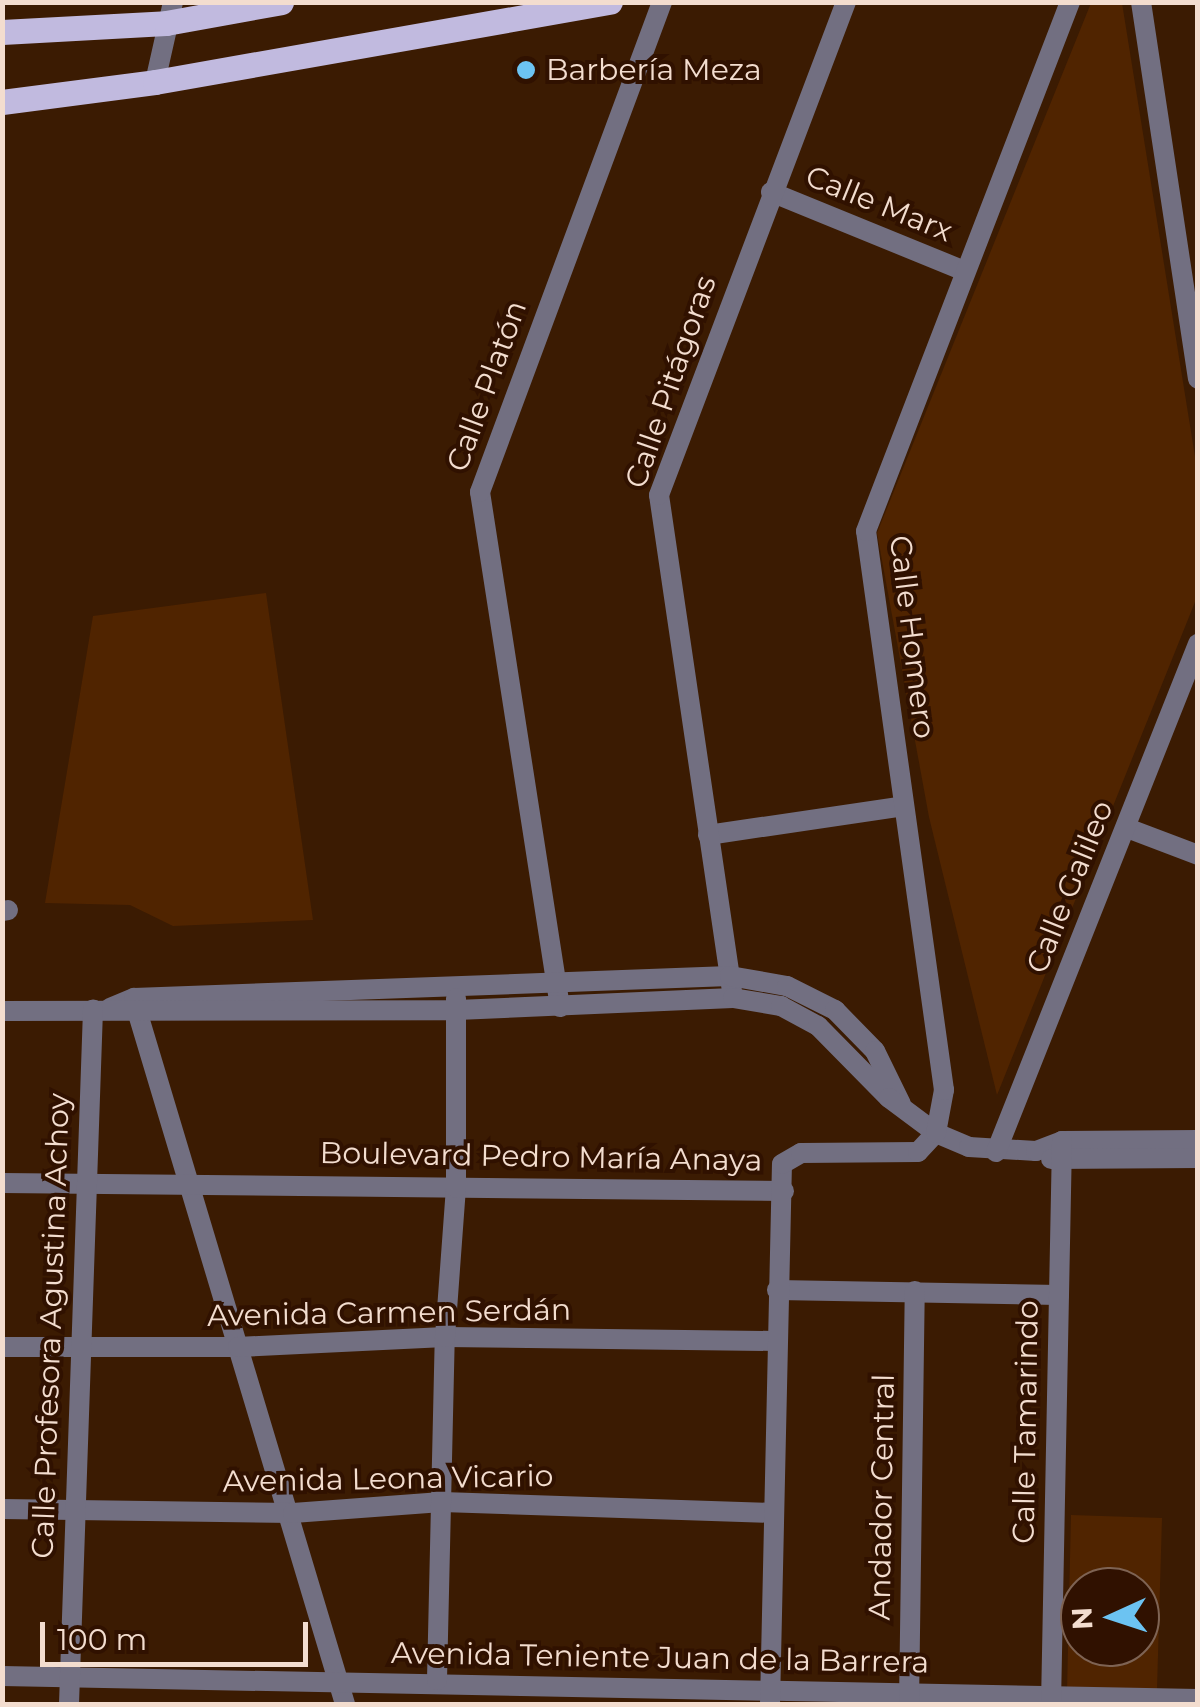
<!DOCTYPE html>
<meta charset="utf-8">
<style>
body{margin:0}
#map{position:relative;width:1200px;height:1707px;overflow:hidden;background:#3b1b02;font-family:Montserrat,sans-serif}
div>[style]{position:absolute}
.green>*{inset:0;background:#502400}
.minor>*{height:20px;margin:-10px;padding:0 10px;transform-origin:10px;border-radius:10px;background:#726f81}
.major>*{height:25px;margin:-12.5px;padding:0 12.5px;transform-origin:12.5px;border-radius:12.5px;background:#c1badf}
.dots>*{width:28px;height:28px;translate:-50% -50%;box-sizing:border-box;border:5px solid #301100;border-radius:50%}
span{translate:-50% -50%;white-space:nowrap;text-align:center;line-height:1.15;-webkit-text-stroke:8px #301100;paint-order:stroke}
.poi-label{font-size:30px;color:#f3ddcf}
.left{translate:0 -50%;text-align:left}
.street-label{font-size:30px;color:#f3ddcf}
.frame{position:absolute;inset:0;border:5px solid #f3ddcf;pointer-events:none}
.north{position:absolute;left:1060px;top:1567px;width:100px;height:100px;box-sizing:border-box;background:#301100;border:2px solid #7e6353;border-radius:50%;rotate:267deg;font-size:28px;font-weight:700;line-height:40px;text-align:center;color:#f3ddcf}
.north::after{content:'';display:block;margin:auto;width:35px;height:45px;background:#6cc3f2;clip-path:polygon(50% 0,100% 100%,50% 72%,0 100%)}
.scale{position:absolute;left:40px;top:1622px;width:268px;height:45px;box-sizing:border-box;border:5px solid #f3ddcf;border-top:0;padding-left:12px;font-size:30px;line-height:35px;white-space:nowrap;color:#f3ddcf;-webkit-text-stroke:8px #301100;paint-order:stroke}
</style>
<div id="map">
<div class="green">
<div style="clip-path:polygon(1091px 3px,1122px 3px,1197px 469px,1197px 597px,997px 1095px,929px 817px,877px 533px)"></div>
<div style="clip-path:polygon(266px 593px,313px 920px,173px 926px,130px 905px,45px 903px,93px 616px)"></div>
<div style="clip-path:polygon(evenodd,1071px 1515px,1162px 1518px,1157px 1689px,1067px 1692px,1071px 1515px,1080px 1587px,1140px 1587px,1140px 1647px,1080px 1647px,1080px 1587px)"></div>
</div>
<div class="minor">
<div style="left:1141px;top:2px;width:381px;rotate:81.4deg"></div>
<div style="left:155px;top:82px;width:82px;rotate:-77.3deg"></div>
<div style="left:771px;top:192px;width:209px;rotate:22.2deg"></div>
<div style="left:1127px;top:828px;width:76px;rotate:20.8deg"></div>
<div style="left:708px;top:835px;width:198px;rotate:-8.4deg"></div>
<div style="left:2px;top:911px;width:6px;rotate:-9deg"></div>
<div style="left:733px;top:998px;width:508px;rotate:-98.37deg"></div>
<div style="left:659px;top:495px;width:527px;rotate:-69.23deg"></div>
<div style="left:135px;top:1004px;width:731px;rotate:73.3deg"></div>
<div style="left:560px;top:1007px;width:521px;rotate:-98.83deg"></div>
<div style="left:480px;top:492px;width:523px;rotate:-69.62deg"></div>
<div style="left:110px;top:1008px;width:26px;rotate:-23deg"></div>
<div style="left:134px;top:998px;width:596px;rotate:-2.11deg"></div>
<div style="left:730px;top:976px;width:58px;rotate:10deg"></div>
<div style="left:787px;top:986px;width:54px;rotate:26.6deg"></div>
<div style="left:835px;top:1010px;width:57px;rotate:45.7deg"></div>
<div style="left:875px;top:1051px;width:59px;rotate:63.9deg"></div>
<div style="left:2px;top:1011px;width:455px;rotate:-0.1deg"></div>
<div style="left:457px;top:1010px;width:276px;rotate:-2.5deg"></div>
<div style="left:733px;top:998px;width:49px;rotate:9.5deg"></div>
<div style="left:781px;top:1006px;width:42px;rotate:28.4deg"></div>
<div style="left:818px;top:1026px;width:101px;rotate:45.4deg"></div>
<div style="left:889px;top:1098px;width:59px;rotate:36.7deg"></div>
<div style="left:936px;top:1133px;width:36px;rotate:23deg"></div>
<div style="left:969px;top:1147px;width:67px;rotate:3.4deg"></div>
<div style="left:1036px;top:1151px;width:28px;rotate:-21deg"></div>
<div style="left:1062px;top:1141px;width:136px;rotate:-0.4deg"></div>
<div style="left:996px;top:1152px;width:547px;rotate:-68.32deg"></div>
<div style="left:1051px;top:1159px;width:147px;rotate:-0.4deg"></div>
<div style="left:2px;top:1183px;width:782px;rotate:0.59deg"></div>
<div style="left:777px;top:1290px;width:282px;rotate:1deg"></div>
<div style="left:2px;top:1347px;width:236px"></div>
<div style="left:238px;top:1347px;width:207px;rotate:-2.8deg"></div>
<div style="left:445px;top:1337px;width:331px;rotate:0.7deg"></div>
<div style="left:2px;top:1509px;width:291px;rotate:0.8deg"></div>
<div style="left:293px;top:1513px;width:149px;rotate:-4.2deg"></div>
<div style="left:442px;top:1502px;width:331px;rotate:1.9deg"></div>
<div style="left:2px;top:1676px;width:1196px;rotate:1.1deg"></div>
<div style="left:437px;top:1680px;width:343px;rotate:-88.7deg"></div>
<div style="left:445px;top:1337px;width:149px;rotate:-85.8deg"></div>
<div style="left:456px;top:1188px;width:190px;rotate:-90deg"></div>
<div style="left:69px;top:1704px;width:695px;rotate:-88.02deg"></div>
<div style="left:770px;top:1704px;width:540px;rotate:-88.73deg"></div>
<div style="left:782px;top:1164px;width:22px;rotate:-30deg"></div>
<div style="left:801px;top:1153px;width:117px;rotate:-0.5deg"></div>
<div style="left:918px;top:1152px;width:26px;rotate:-47deg"></div>
<div style="left:936px;top:1133px;width:44px;rotate:-79.5deg"></div>
<div style="left:944px;top:1090px;width:564px;rotate:-97.94deg"></div>
<div style="left:866px;top:531px;width:567px;rotate:-68.91deg"></div>
<div style="left:909px;top:1704px;width:413px;rotate:-89.2deg"></div>
<div style="left:1051px;top:1704px;width:563px;rotate:-88.88deg"></div>
</div>
<div class="major">
<div style="left:2px;top:32px;width:164px;rotate:-3.1deg"></div>
<div style="left:166px;top:23px;width:117px;rotate:-10.3deg"></div>
<div style="left:2px;top:102px;width:154px;rotate:-7.4deg"></div>
<div style="left:155px;top:82px;width:462px;rotate:-10deg"></div>
</div>
<div class="dots">
<div style="left:526px;top:70px;background:#6cc3f2"></div>
</div>
<div class="poi-label">
<span class="left" style="left:546px;top:70px">Barbería Meza</span>
</div>
<div class="street-label">
<span style="left:879px;top:204px;rotate:22deg">Calle Marx</span>
<span style="left:671px;top:382px;rotate:-71deg">Calle Pitágoras</span>
<span style="left:487px;top:386px;rotate:-70deg">Calle Platón</span>
<span style="left:912px;top:637px;rotate:83deg">Calle Homero</span>
<span style="left:1070px;top:887px;rotate:-68deg">Calle Galileo</span>
<span style="left:541px;top:1157px;rotate:1deg">Boulevard Pedro María Anaya</span>
<span style="left:389px;top:1313px;rotate:-1deg">Avenida Carmen Serdán</span>
<span style="left:51px;top:1326px;rotate:-88deg">Calle Profesora Agustina Achoy</span>
<span style="left:1026px;top:1422px;rotate:-89deg">Calle Tamarindo</span>
<span style="left:388px;top:1479px;rotate:-1deg">Avenida Leona Vicario</span>
<span style="left:882px;top:1497px;rotate:-89deg">Andador Central</span>
<span style="left:660px;top:1658px;rotate:1deg">Avenida Teniente Juan de la Barrera</span>
</div>
<div class="frame"></div>
<div class="north">N</div>
<div class="scale">100 m</div>
</div>
